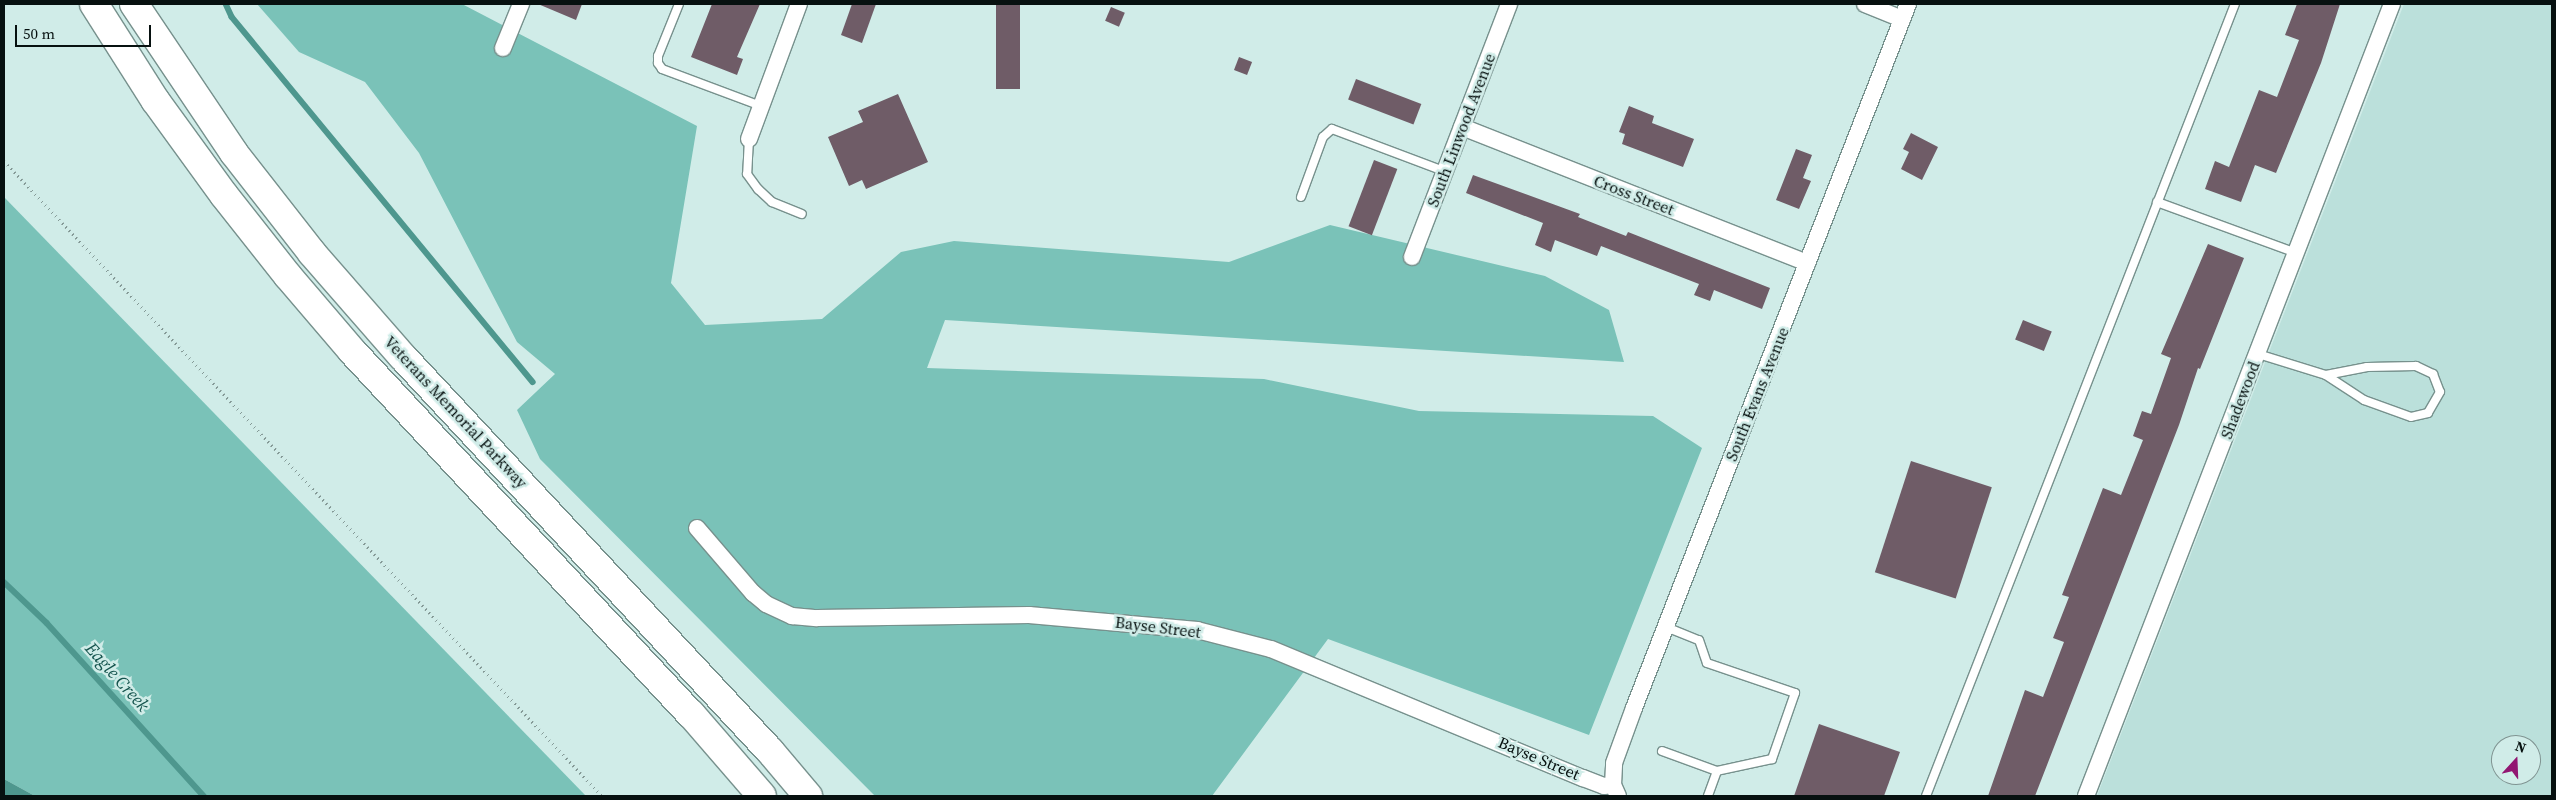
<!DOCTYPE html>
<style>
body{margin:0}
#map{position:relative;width:2556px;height:800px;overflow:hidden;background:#d0ece8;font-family:"Source Serif 4",serif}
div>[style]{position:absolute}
.built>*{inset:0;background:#bbe0db}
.green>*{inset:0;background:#7ac2b8}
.water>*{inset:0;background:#4e978e}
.stream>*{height:5.5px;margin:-2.75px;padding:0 2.75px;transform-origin:2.75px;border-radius:2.75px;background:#4e978e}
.building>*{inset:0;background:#6f5c67;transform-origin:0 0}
.path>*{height:3px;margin-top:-1.5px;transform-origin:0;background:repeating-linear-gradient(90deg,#849996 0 1px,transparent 0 5px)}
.roads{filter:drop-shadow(1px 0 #77918d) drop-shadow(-1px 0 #77918d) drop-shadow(0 1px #77918d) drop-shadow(0 -1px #77918d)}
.service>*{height:8px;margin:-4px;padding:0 4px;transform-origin:4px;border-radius:4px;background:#fff}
.minor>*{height:16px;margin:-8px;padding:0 8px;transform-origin:8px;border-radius:8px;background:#fff}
.motorway>*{height:28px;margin:-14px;padding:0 14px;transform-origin:14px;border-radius:14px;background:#fff}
span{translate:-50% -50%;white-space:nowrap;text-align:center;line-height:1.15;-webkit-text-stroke:5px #d0ece8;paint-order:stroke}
.street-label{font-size:16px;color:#071110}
.water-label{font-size:18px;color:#15544e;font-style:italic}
.frame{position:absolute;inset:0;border:5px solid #071110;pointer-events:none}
.north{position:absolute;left:2491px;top:735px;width:50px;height:50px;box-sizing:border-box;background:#d0ece8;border:1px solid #809492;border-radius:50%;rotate:20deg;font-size:14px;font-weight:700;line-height:20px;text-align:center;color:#071110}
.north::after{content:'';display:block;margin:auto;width:18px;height:22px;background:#921672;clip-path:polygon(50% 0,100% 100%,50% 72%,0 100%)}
.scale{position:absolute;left:15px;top:25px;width:136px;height:22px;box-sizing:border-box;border:2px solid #071110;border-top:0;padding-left:6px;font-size:15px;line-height:18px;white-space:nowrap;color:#071110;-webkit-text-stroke:4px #d0ece8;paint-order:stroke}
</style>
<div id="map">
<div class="built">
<div style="clip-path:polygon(evenodd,2404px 4px,2552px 4px,2552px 796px,2097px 796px,2404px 4px,2501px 745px,2531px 745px,2531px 775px,2501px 775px,2501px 745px)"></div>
</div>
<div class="green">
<div style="clip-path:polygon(257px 4px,462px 4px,697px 126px,671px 283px,705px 325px,822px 319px,901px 252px,954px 241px,1229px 262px,1330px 225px,1545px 276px,1609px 310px,1624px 362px,945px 320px,927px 368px,1264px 379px,1419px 411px,1653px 416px,1702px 448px,1589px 735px,1328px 639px,1212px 796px,875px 796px,540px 459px,517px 410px,555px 374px,517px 342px,419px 153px,365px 82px,299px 52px)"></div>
<div style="clip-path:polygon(4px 197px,586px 796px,35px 796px,4px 779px)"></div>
</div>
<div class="water">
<div style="clip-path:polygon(4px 779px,35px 796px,4px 796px)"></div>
</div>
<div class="stream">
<div style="left:226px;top:4px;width:14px;rotate:65deg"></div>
<div style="left:232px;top:17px;width:473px;rotate:50.5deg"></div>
<div style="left:4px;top:582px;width:59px;rotate:43.6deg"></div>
<div style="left:47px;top:623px;width:234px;rotate:47.8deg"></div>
</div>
<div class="building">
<div style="clip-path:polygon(538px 4px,582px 4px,576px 20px)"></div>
<div style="clip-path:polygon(712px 4px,760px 4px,737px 57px,743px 59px,737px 75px,691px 57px)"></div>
<div style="clip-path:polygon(852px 4px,876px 4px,862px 43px,841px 35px)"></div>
<div style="left:996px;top:4px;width:24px;height:85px"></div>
<div style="clip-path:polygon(2297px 4px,2340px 4px,2321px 63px,2276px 173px,2255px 165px,2241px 202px,2205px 189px,2215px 161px,2229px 167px,2259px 90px,2277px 97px,2299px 40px,2285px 35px)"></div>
<div style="left:1111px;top:7px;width:15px;height:15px;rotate:23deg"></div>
<div style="left:1239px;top:57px;width:14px;height:14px;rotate:21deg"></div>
<div style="left:1356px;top:79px;width:70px;height:22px;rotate:21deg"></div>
<div style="clip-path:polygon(898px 94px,928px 162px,866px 189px,862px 180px,849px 186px,828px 137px,863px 122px,858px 111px)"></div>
<div style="clip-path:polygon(1629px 106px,1654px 116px,1652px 123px,1694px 139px,1683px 167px,1622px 144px,1625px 134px,1619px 132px)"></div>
<div style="clip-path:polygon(1911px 133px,1938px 147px,1922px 180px,1901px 169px,1909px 152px,1903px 149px)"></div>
<div style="clip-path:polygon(1796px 149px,1812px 155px,1803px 178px,1811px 181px,1799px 209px,1776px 200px)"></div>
<div style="left:1374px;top:160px;width:25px;height:71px;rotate:21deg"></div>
<div style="clip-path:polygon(1473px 175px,1580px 214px,1578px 217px,1626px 236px,1628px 232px,1770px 288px,1762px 309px,1714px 290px,1710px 301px,1694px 295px,1699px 284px,1601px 246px,1597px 256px,1555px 240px,1551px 252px,1535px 245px,1543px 223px,1466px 193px)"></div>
<div style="clip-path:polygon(2208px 244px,2244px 258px,2200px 369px,2198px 368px,2179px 425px,2035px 796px,1988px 796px,2025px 690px,2043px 697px,2064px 642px,2053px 638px,2069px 597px,2062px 595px,2103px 488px,2121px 495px,2143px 440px,2133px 436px,2142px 411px,2151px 414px,2171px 358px,2161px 354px)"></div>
<div style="left:2023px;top:320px;width:31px;height:21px;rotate:22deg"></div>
<div style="left:1911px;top:461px;width:85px;height:117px;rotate:18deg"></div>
<div style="clip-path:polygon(1819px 724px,1900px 752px,1884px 796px,1794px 796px)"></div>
</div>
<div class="path">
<div style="left:4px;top:161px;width:872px;rotate:46.72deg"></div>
</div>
<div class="roads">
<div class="service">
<div style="left:679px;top:4px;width:56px;rotate:112deg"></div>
<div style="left:658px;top:56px;width:7px;rotate:90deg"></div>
<div style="left:658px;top:63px;width:7px;rotate:56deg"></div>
<div style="left:662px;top:69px;width:106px;rotate:20.5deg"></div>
<div style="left:749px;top:139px;width:35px;rotate:93deg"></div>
<div style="left:747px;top:174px;width:19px;rotate:54deg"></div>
<div style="left:758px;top:189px;width:19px;rotate:43deg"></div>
<div style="left:772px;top:202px;width:32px;rotate:22deg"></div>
<div style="left:1301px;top:197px;width:64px;rotate:-69.9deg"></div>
<div style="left:1323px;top:137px;width:12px;rotate:-42deg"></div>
<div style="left:1332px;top:129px;width:120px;rotate:20.6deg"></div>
<div style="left:2157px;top:202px;width:148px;rotate:20.1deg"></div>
<div style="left:2258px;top:354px;width:71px;rotate:17.2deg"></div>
<div style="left:2326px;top:375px;width:42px;rotate:-11deg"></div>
<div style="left:2367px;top:367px;width:49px;rotate:-1.2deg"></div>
<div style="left:2416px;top:366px;width:19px;rotate:25deg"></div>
<div style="left:2433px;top:374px;width:19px;rotate:69deg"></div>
<div style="left:2440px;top:392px;width:24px;rotate:120deg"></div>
<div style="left:2428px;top:413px;width:17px;rotate:167deg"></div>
<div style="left:2411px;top:417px;width:50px;rotate:-160.1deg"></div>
<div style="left:2364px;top:400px;width:45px;rotate:-146.7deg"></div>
<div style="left:1666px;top:627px;width:35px;rotate:22deg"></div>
<div style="left:1699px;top:640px;width:24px;rotate:71deg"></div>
<div style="left:1707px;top:663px;width:93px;rotate:18.8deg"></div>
<div style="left:1795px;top:693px;width:70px;rotate:109.2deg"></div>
<div style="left:1772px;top:759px;width:56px;rotate:167.7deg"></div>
<div style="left:1717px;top:771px;width:27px;rotate:110deg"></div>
<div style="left:1662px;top:751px;width:59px;rotate:20deg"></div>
<div style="left:1926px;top:796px;width:850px;rotate:-68.69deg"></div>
</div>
<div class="minor">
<div style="left:1865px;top:4px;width:40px;rotate:22deg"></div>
<div style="left:503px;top:48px;width:48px;rotate:-67.8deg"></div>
<div style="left:1462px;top:127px;width:371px;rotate:21.5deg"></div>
<div style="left:749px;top:139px;width:144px;rotate:-69.7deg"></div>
<div style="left:1412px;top:257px;width:271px;rotate:-69deg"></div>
<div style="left:697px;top:528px;width:86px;rotate:49.3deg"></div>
<div style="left:753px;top:593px;width:17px;rotate:40deg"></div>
<div style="left:766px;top:604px;width:29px;rotate:25deg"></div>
<div style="left:792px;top:616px;width:25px;rotate:5deg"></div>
<div style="left:817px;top:618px;width:212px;rotate:-0.8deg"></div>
<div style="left:1029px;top:615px;width:169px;rotate:5.1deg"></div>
<div style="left:1197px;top:630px;width:76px;rotate:14.4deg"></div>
<div style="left:1271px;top:649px;width:338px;rotate:22.5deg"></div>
<div style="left:1583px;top:778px;width:22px;rotate:21deg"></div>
<div style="left:1604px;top:786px;width:9px;rotate:-6deg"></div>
<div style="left:1618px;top:796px;width:12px;rotate:-114deg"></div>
<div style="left:1613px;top:785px;width:22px;rotate:-87deg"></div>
<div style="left:1614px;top:763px;width:59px;rotate:-70deg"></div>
<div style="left:1634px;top:708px;width:755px;rotate:-68.73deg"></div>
<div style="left:2086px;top:796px;width:849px;rotate:-68.88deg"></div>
</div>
<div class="motorway">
<div style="left:94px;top:4px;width:114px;rotate:57.6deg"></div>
<div style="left:155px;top:100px;width:117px;rotate:54deg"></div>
<div style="left:224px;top:195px;width:103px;rotate:51.7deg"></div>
<div style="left:288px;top:276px;width:99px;rotate:49.5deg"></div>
<div style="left:352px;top:351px;width:497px;rotate:47deg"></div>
<div style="left:691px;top:714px;width:108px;rotate:49.1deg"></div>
<div style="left:134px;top:4px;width:179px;rotate:56.1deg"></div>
<div style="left:234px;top:153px;width:127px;rotate:52deg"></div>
<div style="left:312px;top:253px;width:137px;rotate:48.9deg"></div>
<div style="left:402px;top:356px;width:540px;rotate:47.03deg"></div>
<div style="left:770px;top:751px;width:59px;rotate:49.8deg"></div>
</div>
</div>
<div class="street-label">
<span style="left:1461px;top:130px;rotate:-69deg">South Linwood Avenue</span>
<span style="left:1634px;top:195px;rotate:21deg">Cross Street</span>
<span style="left:1757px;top:394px;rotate:-68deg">South Evans Avenue</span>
<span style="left:2240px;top:400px;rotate:-69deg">Shadewood</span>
<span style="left:456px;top:412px;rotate:47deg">Veterans Memorial Parkway</span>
<span style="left:1158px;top:627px;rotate:7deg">Bayse Street</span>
<span style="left:1539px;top:758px;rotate:23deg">Bayse Street</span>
</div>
<div class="water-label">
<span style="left:117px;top:677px;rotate:48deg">Eagle Creek</span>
</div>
<div class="frame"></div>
<div class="north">N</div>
<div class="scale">50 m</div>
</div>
